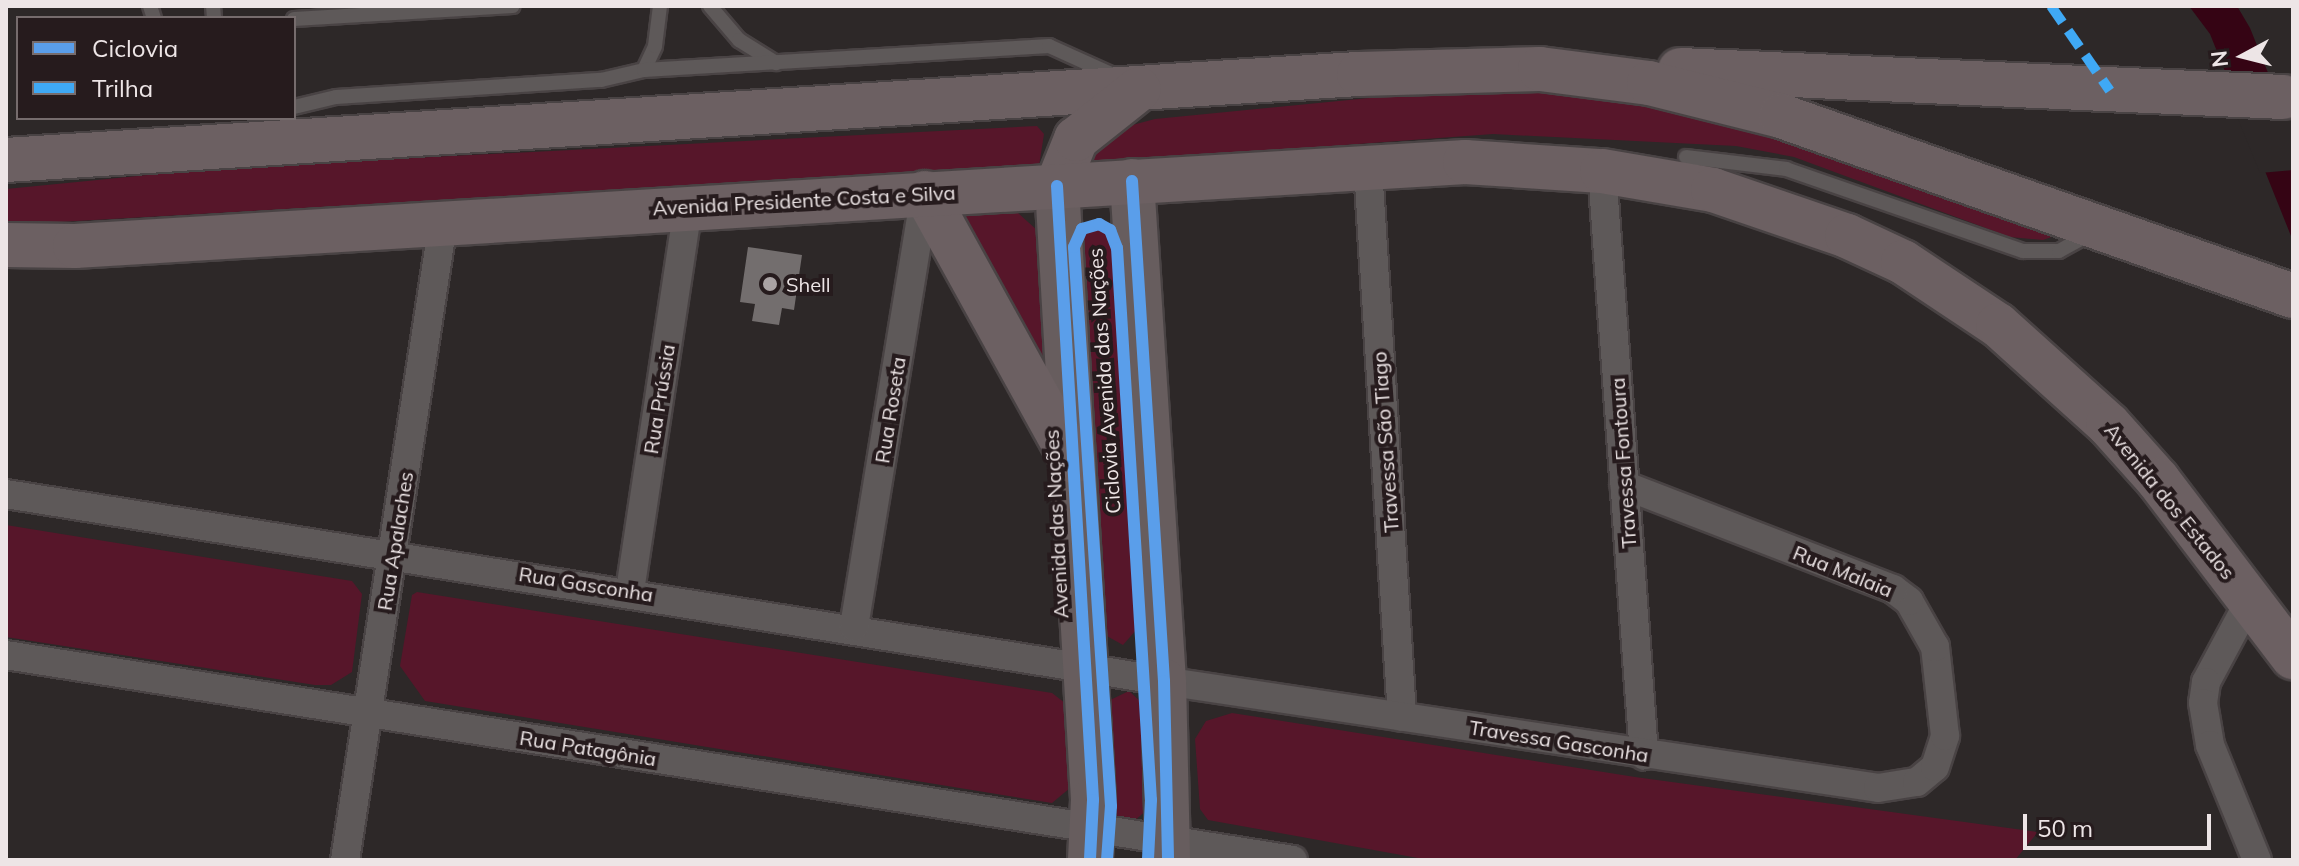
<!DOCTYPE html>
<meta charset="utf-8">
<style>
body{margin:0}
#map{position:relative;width:2299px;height:866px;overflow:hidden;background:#2d2828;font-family:Mulish,sans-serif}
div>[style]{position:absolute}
.green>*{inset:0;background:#57162a}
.water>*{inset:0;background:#350414}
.pier>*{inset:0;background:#2d2828}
.building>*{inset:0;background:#736e6e}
.roads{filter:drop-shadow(2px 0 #494344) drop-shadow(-2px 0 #494344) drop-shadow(0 2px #494344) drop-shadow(0 -2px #494344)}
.service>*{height:14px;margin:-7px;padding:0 7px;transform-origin:7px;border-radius:7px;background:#5e5959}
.minor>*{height:28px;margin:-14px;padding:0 14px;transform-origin:14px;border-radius:14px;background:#5e5959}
.primary>*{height:44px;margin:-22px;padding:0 22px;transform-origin:22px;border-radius:22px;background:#675d5e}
.trunk>*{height:44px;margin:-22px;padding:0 22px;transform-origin:22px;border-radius:22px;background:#6c6062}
.quiet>*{height:10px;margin-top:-5px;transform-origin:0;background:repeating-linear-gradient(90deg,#3fa9f5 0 20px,transparent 0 30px)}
.cycleway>*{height:12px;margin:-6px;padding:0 6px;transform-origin:6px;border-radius:6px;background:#5a9eea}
.dots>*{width:22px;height:22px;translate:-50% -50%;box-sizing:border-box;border:4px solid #261b1d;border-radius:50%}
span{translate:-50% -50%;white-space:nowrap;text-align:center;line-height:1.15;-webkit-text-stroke:8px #261b1d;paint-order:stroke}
.street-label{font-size:20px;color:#ede5e6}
.poi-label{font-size:20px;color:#ede5e6}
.left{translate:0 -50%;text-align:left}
.frame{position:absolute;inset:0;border:8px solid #ede5e6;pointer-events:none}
.legend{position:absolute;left:16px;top:16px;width:280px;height:104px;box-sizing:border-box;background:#261b1d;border:2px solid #766c6d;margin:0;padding:10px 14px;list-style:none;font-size:24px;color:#ede5e6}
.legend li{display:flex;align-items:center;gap:16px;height:40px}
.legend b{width:40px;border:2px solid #766c6d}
.north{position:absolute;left:2203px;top:16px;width:80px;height:80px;-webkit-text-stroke:6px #261b1d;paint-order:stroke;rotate:263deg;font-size:22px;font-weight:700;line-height:32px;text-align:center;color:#ede5e6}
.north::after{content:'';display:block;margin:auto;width:28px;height:36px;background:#ede5e6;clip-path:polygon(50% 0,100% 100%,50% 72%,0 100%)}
.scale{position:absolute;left:2023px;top:814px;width:188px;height:36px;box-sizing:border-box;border:4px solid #ede5e6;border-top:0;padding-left:10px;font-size:24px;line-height:28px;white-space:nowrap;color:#ede5e6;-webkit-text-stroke:6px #261b1d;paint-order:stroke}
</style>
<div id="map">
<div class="green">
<div style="clip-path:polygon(1481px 87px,1644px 98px,1780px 132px,2057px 235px,2043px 240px,2010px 237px,1794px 157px,1736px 146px,1493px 134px,1090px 164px,1092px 152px,1125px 127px,1155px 119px)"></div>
<div style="clip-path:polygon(1037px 126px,1044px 134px,1039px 166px,6px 225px,6px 189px,219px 168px)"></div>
<div style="clip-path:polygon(1018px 213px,1038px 231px,1045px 352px,1041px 358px,959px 216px)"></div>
<div style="clip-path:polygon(1098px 227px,1108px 232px,1114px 248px,1137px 629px,1123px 645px,1105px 635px,1080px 235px)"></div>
<div style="clip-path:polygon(6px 525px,352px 581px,362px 594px,352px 672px,331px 685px,315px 685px,6px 637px)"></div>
<div style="clip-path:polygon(417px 592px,1052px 693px,1065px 703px,1070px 788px,1052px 803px,425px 701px,400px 666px,412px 595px)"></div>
<div style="clip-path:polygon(1129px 691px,1142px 703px,1147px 810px,1134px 821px,1118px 817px,1114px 810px,1108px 701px)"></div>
<div style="clip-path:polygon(1232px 713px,1635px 777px,2038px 832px,2015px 860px,1429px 860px,1208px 820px,1200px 809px,1195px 739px,1206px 721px)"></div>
</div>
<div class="water">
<div style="clip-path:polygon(2189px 6px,2237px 6px,2250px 28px,2293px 135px,2293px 241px,2210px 34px)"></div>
</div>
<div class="pier">
<div style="clip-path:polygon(2222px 80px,2272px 81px,2293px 126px,2293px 170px,2260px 173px)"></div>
</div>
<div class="building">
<div style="clip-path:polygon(748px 247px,802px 255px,794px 310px,782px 308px,779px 325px,752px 321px,755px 304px,740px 302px)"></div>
</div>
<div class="roads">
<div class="service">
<div style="left:150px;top:6px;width:13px;rotate:72deg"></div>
<div style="left:213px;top:6px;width:12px;rotate:85deg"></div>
<div style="left:710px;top:6px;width:45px;rotate:49.5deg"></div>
<div style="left:739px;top:40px;width:44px;rotate:31.9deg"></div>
<div style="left:294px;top:19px;width:219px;rotate:-3.4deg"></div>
<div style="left:644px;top:70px;width:26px;rotate:-65deg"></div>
<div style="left:655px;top:46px;width:40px;rotate:-82.9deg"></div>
<div style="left:294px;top:107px;width:43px;rotate:-13.4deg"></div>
<div style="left:336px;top:97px;width:266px;rotate:-3.7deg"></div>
<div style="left:601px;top:80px;width:44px;rotate:-13.1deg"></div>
<div style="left:644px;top:70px;width:406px;rotate:-3.4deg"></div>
<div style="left:1049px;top:46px;width:72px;rotate:24.4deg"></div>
<div style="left:1686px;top:157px;width:101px;rotate:6.8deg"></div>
<div style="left:1786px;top:169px;width:251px;rotate:19.1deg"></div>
<div style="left:2023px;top:251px;width:36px"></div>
<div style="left:2059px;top:251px;width:35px;rotate:-29deg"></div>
</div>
<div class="minor">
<div style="left:1368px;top:167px;width:551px;rotate:86.46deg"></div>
<div style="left:1602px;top:171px;width:586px;rotate:85.89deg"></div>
<div style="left:6px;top:494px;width:1173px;rotate:9.17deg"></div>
<div style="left:1164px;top:681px;width:722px;rotate:8.52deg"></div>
<div style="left:1878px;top:788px;width:39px;rotate:-9deg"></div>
<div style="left:1917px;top:782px;width:23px;rotate:-40deg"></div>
<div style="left:1935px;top:767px;width:33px;rotate:-72deg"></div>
<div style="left:1945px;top:736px;width:90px;rotate:-96.4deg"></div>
<div style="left:1935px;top:647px;width:53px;rotate:-119.5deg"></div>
<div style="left:1909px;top:601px;width:20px;rotate:-143deg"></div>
<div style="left:1893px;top:589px;width:288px;rotate:-158.9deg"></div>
<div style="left:630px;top:591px;width:388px;rotate:-81.4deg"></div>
<div style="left:2250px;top:600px;width:93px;rotate:118.2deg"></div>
<div style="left:2206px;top:682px;width:21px;rotate:98deg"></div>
<div style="left:2203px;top:703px;width:43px;rotate:80.5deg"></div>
<div style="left:2210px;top:745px;width:124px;rotate:67.8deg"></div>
<div style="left:854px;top:627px;width:440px;rotate:-80.7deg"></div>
<div style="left:6px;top:655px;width:1303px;rotate:9.05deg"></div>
<div style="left:345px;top:860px;width:644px;rotate:-81.25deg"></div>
</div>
<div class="primary">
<div style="left:1132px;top:181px;width:501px;rotate:86.34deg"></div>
<div style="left:1164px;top:681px;width:179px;rotate:88.7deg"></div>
<div style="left:1057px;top:186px;width:615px;rotate:86.64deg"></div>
<div style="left:1093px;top:800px;width:60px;rotate:92.9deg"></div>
</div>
<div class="trunk">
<div style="left:1680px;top:70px;width:604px;rotate:2.56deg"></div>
<div style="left:6px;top:160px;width:1356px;rotate:-3.64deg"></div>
<div style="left:1359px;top:74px;width:181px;rotate:-1.6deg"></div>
<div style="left:1540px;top:69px;width:110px;rotate:7.3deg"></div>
<div style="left:1649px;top:83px;width:136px;rotate:14deg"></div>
<div style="left:1781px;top:116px;width:543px;rotate:19.37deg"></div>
<div style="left:1057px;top:186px;width:51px;rotate:-68deg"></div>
<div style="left:1076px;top:139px;width:80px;rotate:-38.4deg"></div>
<div style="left:925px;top:193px;width:306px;rotate:61.1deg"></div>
<div style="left:6px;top:245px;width:69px;rotate:0.8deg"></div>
<div style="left:75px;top:246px;width:1393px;rotate:-3.46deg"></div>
<div style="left:1465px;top:162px;width:137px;rotate:3.8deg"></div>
<div style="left:1602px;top:171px;width:113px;rotate:9.7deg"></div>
<div style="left:1713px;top:190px;width:142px;rotate:18.9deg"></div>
<div style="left:1847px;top:236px;width:62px;rotate:24.9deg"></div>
<div style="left:1903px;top:262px;width:114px;rotate:33.6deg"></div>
<div style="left:1998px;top:325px;width:148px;rotate:42deg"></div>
<div style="left:2108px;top:424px;width:75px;rotate:48.2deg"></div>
<div style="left:2158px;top:480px;width:223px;rotate:52.7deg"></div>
</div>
</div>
<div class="quiet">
<div style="left:2051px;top:6px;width:103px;rotate:55.2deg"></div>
</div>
<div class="cycleway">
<div style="left:1132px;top:181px;width:501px;rotate:86.34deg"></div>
<div style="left:1164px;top:681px;width:179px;rotate:88.7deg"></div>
<div style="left:1057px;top:186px;width:615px;rotate:86.64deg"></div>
<div style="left:1093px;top:800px;width:60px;rotate:92.9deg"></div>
<div style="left:1107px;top:860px;width:54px;rotate:-85.8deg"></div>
<div style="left:1111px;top:806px;width:560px;rotate:-93.79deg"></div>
<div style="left:1074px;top:247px;width:20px;rotate:-66deg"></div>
<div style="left:1082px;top:229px;width:18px;rotate:-16deg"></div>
<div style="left:1099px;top:224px;width:13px;rotate:29deg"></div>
<div style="left:1110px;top:230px;width:19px;rotate:69deg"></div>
<div style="left:1117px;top:248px;width:553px;rotate:86.48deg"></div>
<div style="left:1151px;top:800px;width:60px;rotate:92.9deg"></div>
</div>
<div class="dots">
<div style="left:770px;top:284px;background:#aaa3a4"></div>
</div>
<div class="street-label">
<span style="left:804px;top:200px;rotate:-3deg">Avenida Presidente Costa e Silva</span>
<span style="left:1104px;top:381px;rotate:-94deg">Ciclovia Avenida das Nações</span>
<span style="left:659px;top:399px;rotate:-81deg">Rua Prússia</span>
<span style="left:890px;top:410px;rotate:-81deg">Rua Roseta</span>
<span style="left:1385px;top:442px;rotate:-94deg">Travessa São Tiago</span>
<span style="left:1623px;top:463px;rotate:-94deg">Travessa Fontoura</span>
<span style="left:2170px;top:501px;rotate:51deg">Avenida dos Estados</span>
<span style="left:1056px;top:524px;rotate:-93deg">Avenida das Nações</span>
<span style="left:395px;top:541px;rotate:-81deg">Rua Apalaches</span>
<span style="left:1843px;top:571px;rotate:22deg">Rua Malaia</span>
<span style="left:586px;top:584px;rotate:9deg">Rua Gasconha</span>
<span style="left:1559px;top:741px;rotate:9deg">Travessa Gasconha</span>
<span style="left:588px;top:748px;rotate:9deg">Rua Patagônia</span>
</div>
<div class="poi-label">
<span class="left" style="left:786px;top:284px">Shell</span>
</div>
<div class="frame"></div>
<ul class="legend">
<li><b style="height:10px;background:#5a9eea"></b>Ciclovia</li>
<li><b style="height:10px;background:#3fa9f5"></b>Trilha</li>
</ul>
<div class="north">N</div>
<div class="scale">50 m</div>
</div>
